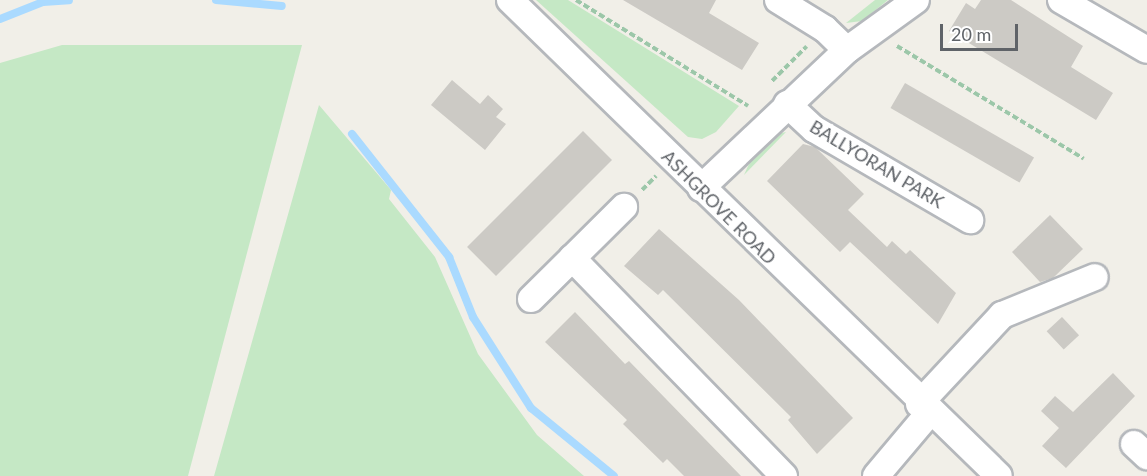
<!DOCTYPE html>
<style>
body{margin:0}
#map{position:relative;width:1147px;height:476px;overflow:hidden;background:#f1efe8;font-family:Lato,sans-serif}
div>[style]{position:absolute}
.green>*{inset:0;background:#c5e8c5}
.stream>*{height:8px;margin:-4px;padding:0 4px;transform-origin:4px;border-radius:4px;background:#aadaff}
.building>*{inset:0;background:#cccac5;transform-origin:0 0}
.path>*{height:4px;margin-top:-2px;transform-origin:0;background:repeating-linear-gradient(90deg,#9cc7a9 0 6px,transparent 0 9px)}
.roads{filter:drop-shadow(2px 0 #b5b8bc) drop-shadow(-2px 0 #b5b8bc) drop-shadow(0 2px #b5b8bc) drop-shadow(0 -2px #b5b8bc)}
.minor>*{height:26px;margin:-13px;padding:0 13px;transform-origin:13px;border-radius:13px;background:#fff}
span{translate:-50% -50%;white-space:nowrap;text-align:center;line-height:1.15;-webkit-text-stroke:4.5px #fff;paint-order:stroke}
.street-label{font-size:18px;color:#5f6368}
.scale{position:absolute;left:940px;top:24px;width:78px;height:27px;box-sizing:border-box;border:3px solid #5f6368;border-top:0;padding-left:8px;font-size:18px;line-height:21px;white-space:nowrap;color:#5f6368;-webkit-text-stroke:4px #fff;paint-order:stroke}
</style>
<div id="map">
<div class="green">
<div style="clip-path:polygon(536px 0,568px 0,739px 106px,716px 132px,702px 139px,688px 137px)"></div>
<div style="clip-path:polygon(875px 0,888px 0,862px 21px,846px 23px)"></div>
<div style="clip-path:polygon(62px 45px,302px 45px,188px 476px,0 476px,0 63px)"></div>
<div style="clip-path:polygon(319px 105px,391px 190px,389px 199px,435px 257px,478px 354px,537px 435px,584px 476px,214px 476px)"></div>
<div style="clip-path:polygon(786px 132px,744px 175px,753px 155px,773px 135px)"></div>
</div>
<div class="stream">
<div style="left:216px;top:0;width:66px;rotate:5.2deg"></div>
<div style="left:0;top:19px;width:46px;rotate:-21.6deg"></div>
<div style="left:43px;top:2px;width:26px;rotate:-4deg"></div>
<div style="left:352px;top:134px;width:157px;rotate:51.7deg"></div>
<div style="left:449px;top:257px;width:65px;rotate:68.2deg"></div>
<div style="left:473px;top:317px;width:108px;rotate:57.5deg"></div>
<div style="left:531px;top:408px;width:107px;rotate:39.3deg"></div>
</div>
<div class="building">
<div style="clip-path:polygon(623px 0,716px 0,709px 13px,759px 43px,742px 70px)"></div>
<div style="clip-path:polygon(981px 0,1011px 0,1083px 46px,1071px 67px,1113px 93px,1096px 120px,949px 31px,966px 3px,975px 9px)"></div>
<div style="clip-path:polygon(452px 80px,480px 104px,488px 95px,503px 109px,496px 117px,506px 124px,485px 150px,431px 105px)"></div>
<div style="left:905px;top:83px;width:149px;height:29px;rotate:30deg"></div>
<div style="left:583px;top:131px;width:41px;height:164px;rotate:45deg"></div>
<div style="clip-path:polygon(803px 144px,815px 147px,864px 194px,848px 210px,887px 247px,892px 241px,906px 254px,910px 250px,956px 293px,938px 324px,850px 242px,840px 252px,767px 181px)"></div>
<div style="clip-path:polygon(1050px 215px,1083px 249px,1053px 278px,1040px 282px,1012px 252px)"></div>
<div style="clip-path:polygon(659px 229px,739px 300px,853px 418px,817px 454px,788px 420px,791px 417px,663px 290px,658px 295px,624px 266px)"></div>
<div style="clip-path:polygon(575px 312px,625px 364px,629px 361px,741px 476px,684px 476px,667px 459px,663px 463px,623px 424px,627px 420px,545px 342px)"></div>
<div style="left:1062px;top:317px;width:25px;height:21px;rotate:47deg"></div>
<div style="clip-path:polygon(1113px 373px,1135px 396px,1066px 468px,1042px 446px,1059px 428px,1041px 411px,1055px 396px,1073px 412px)"></div>
</div>
<div class="path">
<div style="left:576px;top:0;width:202px;rotate:31.6deg"></div>
<div style="left:897px;top:46px;width:218px;rotate:31.1deg"></div>
<div style="left:772px;top:81px;width:49px;rotate:-45deg"></div>
<div style="left:642px;top:190px;width:20px;rotate:-45deg"></div>
</div>
<div class="roads">
<div class="minor">
<div style="left:510px;top:0;width:682px;rotate:44.23deg"></div>
<div style="left:778px;top:0;width:55px;rotate:31.7deg"></div>
<div style="left:825px;top:29px;width:30px;rotate:44deg"></div>
<div style="left:1061px;top:0;width:99px;rotate:30.2deg"></div>
<div style="left:787px;top:104px;width:37px;rotate:43deg"></div>
<div style="left:814px;top:129px;width:181px;rotate:30.3deg"></div>
<div style="left:701px;top:188px;width:201px;rotate:-43.4deg"></div>
<div style="left:847px;top:50px;width:85px;rotate:-35.9deg"></div>
<div style="left:572px;top:258px;width:304px;rotate:45.8deg"></div>
<div style="left:531px;top:299px;width:131px;rotate:-44.7deg"></div>
<div style="left:919px;top:404px;width:122px;rotate:-47deg"></div>
<div style="left:1002px;top:315px;width:100px;rotate:-22.2deg"></div>
<div style="left:1134px;top:444px;width:18px;rotate:43deg"></div>
<div style="left:876px;top:476px;width:82px;rotate:-49.9deg"></div>
</div>
</div>
<div class="street-label">
<span style="left:877px;top:164px;rotate:31deg">BALLYORAN PARK</span>
<span style="left:719px;top:207px;rotate:45deg">ASHGROVE ROAD</span>
</div>
<div class="scale">20 m</div>
</div>
